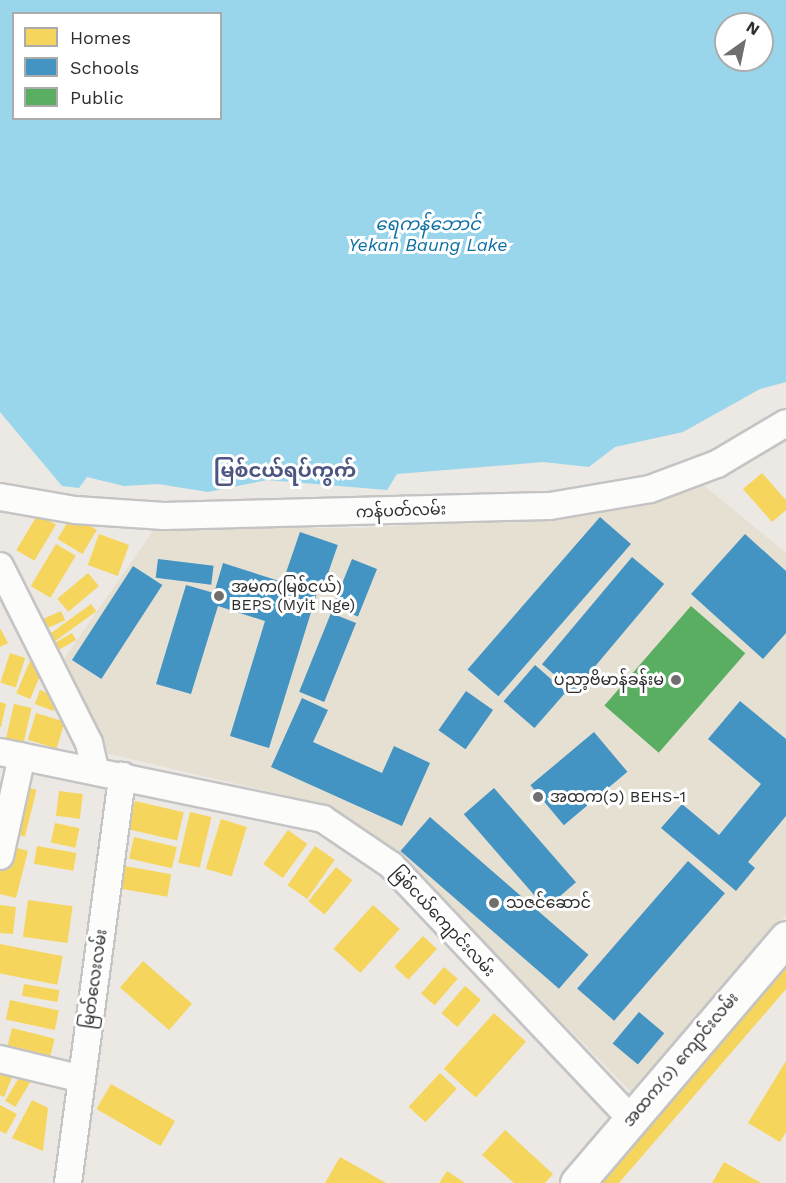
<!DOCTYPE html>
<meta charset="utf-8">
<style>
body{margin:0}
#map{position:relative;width:786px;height:1183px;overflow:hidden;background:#ece8e4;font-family:"Work Sans","Noto Sans Myanmar",sans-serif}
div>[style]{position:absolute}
.education>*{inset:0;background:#e6e0d3}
.water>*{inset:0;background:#99d6ec}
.homes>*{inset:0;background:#f6d55c;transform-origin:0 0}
.schools>*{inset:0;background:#4393c3;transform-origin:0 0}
.public>*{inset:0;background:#5aae61;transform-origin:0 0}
.roads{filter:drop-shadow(2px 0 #c5c4c5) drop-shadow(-2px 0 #c5c4c5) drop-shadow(0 2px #c5c4c5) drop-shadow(0 -2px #c5c4c5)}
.street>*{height:26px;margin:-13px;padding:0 13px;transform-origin:13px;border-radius:13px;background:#fcfcfb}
.secondary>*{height:33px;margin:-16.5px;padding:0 16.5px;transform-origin:16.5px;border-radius:16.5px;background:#fcfcfb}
.dots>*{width:16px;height:16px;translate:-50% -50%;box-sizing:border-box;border:3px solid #fff;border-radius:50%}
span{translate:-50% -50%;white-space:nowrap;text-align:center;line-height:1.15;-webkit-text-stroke:6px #fff;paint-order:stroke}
.street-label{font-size:16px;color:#2e2e2e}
.poi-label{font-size:16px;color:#2e2e2e}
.left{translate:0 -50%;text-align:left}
.right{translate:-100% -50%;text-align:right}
.water-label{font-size:18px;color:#0d6fa3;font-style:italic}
.quarter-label{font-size:20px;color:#4d5680;font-weight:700}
.legend{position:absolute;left:12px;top:12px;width:210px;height:108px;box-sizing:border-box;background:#fff;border:2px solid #ababab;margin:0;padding:8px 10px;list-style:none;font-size:18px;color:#2e2e2e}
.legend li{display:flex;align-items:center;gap:12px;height:30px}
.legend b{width:30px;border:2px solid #ababab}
.north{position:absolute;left:714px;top:12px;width:60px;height:60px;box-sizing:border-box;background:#fff;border:2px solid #ababab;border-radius:50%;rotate:33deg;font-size:16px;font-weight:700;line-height:24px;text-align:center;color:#2e2e2e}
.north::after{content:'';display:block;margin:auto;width:21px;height:27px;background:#706f6e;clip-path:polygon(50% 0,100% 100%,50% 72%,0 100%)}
</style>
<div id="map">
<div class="education">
<div style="clip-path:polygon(701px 483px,786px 553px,786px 915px,639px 1100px,400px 858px,326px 805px,105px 753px,61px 663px,155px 528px,358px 528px,559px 517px)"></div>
</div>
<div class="water">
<div style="clip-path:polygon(evenodd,0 0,786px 0,786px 382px,760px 389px,683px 432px,615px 447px,589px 467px,543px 462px,397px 474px,387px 490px,267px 480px,208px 492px,158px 484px,124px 486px,87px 477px,79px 488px,62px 486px,0 412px,0 0,14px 14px,220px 14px,220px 118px,14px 118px,14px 14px,0 0,726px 24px,762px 24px,762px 60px,726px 60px,726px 24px)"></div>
</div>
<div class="homes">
<div style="clip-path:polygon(762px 473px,786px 500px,786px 510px,772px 522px,743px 489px)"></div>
<div style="left:38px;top:514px;width:21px;height:42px;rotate:31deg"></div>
<div style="left:72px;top:515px;width:29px;height:28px;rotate:31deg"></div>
<div style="left:99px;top:534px;width:32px;height:33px;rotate:20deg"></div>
<div style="left:56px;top:544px;width:23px;height:49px;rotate:31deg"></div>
<div style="left:88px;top:573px;width:17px;height:40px;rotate:50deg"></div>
<div style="left:91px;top:604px;width:9px;height:51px;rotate:54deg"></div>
<div style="left:61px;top:611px;width:10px;height:21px;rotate:66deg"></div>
<div style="clip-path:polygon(0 628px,8px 643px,0 647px)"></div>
<div style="left:72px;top:633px;width:8px;height:22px;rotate:60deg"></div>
<div style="left:10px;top:653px;width:16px;height:31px;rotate:18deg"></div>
<div style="left:30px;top:661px;width:15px;height:35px;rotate:23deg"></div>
<div style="left:40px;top:690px;width:20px;height:15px;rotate:20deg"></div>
<div style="clip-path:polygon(0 702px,6px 704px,1px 727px,0 727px)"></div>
<div style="left:14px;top:704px;width:18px;height:35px;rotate:13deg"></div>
<div style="left:36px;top:713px;width:30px;height:28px;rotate:17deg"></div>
<div style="left:21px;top:786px;width:16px;height:48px;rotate:14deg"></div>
<div style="left:59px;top:791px;width:24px;height:25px;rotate:7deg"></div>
<div style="left:135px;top:801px;width:50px;height:29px;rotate:13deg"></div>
<div style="left:190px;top:812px;width:22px;height:52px;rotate:13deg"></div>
<div style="left:221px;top:819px;width:27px;height:52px;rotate:17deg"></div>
<div style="left:55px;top:823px;width:25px;height:20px;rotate:12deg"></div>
<div style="left:288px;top:830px;width:24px;height:42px;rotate:36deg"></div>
<div style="left:134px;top:837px;width:44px;height:22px;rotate:13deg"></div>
<div style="clip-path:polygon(7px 845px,28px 851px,16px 898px,0 894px,0 872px)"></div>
<div style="left:37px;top:846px;width:40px;height:18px;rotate:10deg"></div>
<div style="left:315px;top:846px;width:24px;height:48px;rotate:35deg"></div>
<div style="left:125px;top:866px;width:47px;height:23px;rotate:10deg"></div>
<div style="left:336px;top:867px;width:21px;height:44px;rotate:39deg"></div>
<div style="left:28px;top:900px;width:45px;height:37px;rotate:8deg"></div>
<div style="clip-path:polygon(0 905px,16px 907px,13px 934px,0 933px)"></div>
<div style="left:373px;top:905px;width:36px;height:59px;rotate:42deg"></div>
<div style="left:423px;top:936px;width:19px;height:42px;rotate:43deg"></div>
<div style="left:0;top:944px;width:64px;height:29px;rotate:11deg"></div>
<div style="clip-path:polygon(786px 952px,786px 989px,619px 1183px,589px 1183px)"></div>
<div style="left:143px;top:961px;width:65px;height:35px;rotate:41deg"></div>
<div style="left:444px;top:967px;width:18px;height:35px;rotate:41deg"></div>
<div style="left:24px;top:984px;width:36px;height:12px;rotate:10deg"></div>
<div style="left:465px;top:986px;width:21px;height:36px;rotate:41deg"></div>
<div style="left:10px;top:1000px;width:50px;height:20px;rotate:12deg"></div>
<div style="left:494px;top:1013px;width:43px;height:75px;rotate:42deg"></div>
<div style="left:12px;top:1028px;width:44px;height:22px;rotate:14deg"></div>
<div style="clip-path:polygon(786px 1061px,786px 1132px,780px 1142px,748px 1123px)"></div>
<div style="clip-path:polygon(0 1072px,13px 1075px,4px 1097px,0 1095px)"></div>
<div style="left:440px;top:1073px;width:23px;height:46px;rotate:43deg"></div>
<div style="left:20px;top:1076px;width:12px;height:29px;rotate:31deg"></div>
<div style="left:111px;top:1084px;width:74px;height:29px;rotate:30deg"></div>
<div style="clip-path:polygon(32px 1100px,48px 1108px,43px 1151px,12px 1138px)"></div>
<div style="clip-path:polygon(0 1105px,17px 1114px,6px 1134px,0 1131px)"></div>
<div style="clip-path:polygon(505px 1130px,553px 1174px,545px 1183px,514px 1183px,482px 1155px)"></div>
<div style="clip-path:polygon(340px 1157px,386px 1183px,325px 1183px)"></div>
<div style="clip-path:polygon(724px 1162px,761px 1183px,712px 1183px)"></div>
<div style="clip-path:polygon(447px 1171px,465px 1183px,439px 1183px)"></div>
</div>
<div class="schools">
<div style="left:600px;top:517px;width:41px;height:202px;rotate:41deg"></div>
<div style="left:300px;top:532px;width:40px;height:49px;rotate:19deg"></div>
<div style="clip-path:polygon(745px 534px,786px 571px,786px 633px,763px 659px,691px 594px)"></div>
<div style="left:632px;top:557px;width:42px;height:140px;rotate:40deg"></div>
<div style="left:158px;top:559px;width:56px;height:19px;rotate:7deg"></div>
<div style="left:352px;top:559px;width:27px;height:51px;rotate:22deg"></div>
<div style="clip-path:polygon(223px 563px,317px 593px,269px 748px,230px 736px,265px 621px,218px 606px,191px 694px,156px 684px,186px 585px,214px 593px)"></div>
<div style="left:133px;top:566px;width:35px;height:112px;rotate:33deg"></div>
<div style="left:331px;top:613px;width:27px;height:85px;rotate:22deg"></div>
<div style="left:535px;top:665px;width:41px;height:48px;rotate:41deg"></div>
<div style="left:466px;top:691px;width:33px;height:48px;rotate:35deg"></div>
<div style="clip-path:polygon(302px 698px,328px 710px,313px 742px,382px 773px,394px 746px,430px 763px,402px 826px,271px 767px)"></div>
<div style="clip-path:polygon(740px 701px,786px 739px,786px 816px,748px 862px,755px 868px,736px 891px,661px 828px,682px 804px,719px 835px,761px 784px,708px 739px)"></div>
<div style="left:594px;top:732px;width:52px;height:83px;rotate:50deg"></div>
<div style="left:494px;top:788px;width:125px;height:40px;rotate:49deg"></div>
<div style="left:430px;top:817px;width:210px;height:45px;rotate:41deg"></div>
<div style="left:688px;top:861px;width:49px;height:169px;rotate:41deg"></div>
<div style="left:639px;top:1012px;width:33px;height:41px;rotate:40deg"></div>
</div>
<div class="public">
<div style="left:691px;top:606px;width:72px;height:132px;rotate:41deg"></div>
</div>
<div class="roads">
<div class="street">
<div style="left:0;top:497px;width:76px;rotate:9.8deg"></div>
<div style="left:75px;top:510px;width:89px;rotate:3.9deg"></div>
<div style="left:164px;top:516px;width:386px;rotate:-1.5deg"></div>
<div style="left:550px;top:506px;width:101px;rotate:-9.6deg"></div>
<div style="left:650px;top:489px;width:72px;rotate:-20.5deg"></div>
<div style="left:717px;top:464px;width:80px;rotate:-30.7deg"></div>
<div style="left:0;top:566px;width:198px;rotate:63.3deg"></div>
<div style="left:89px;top:743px;width:27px;rotate:77deg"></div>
<div style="left:0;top:752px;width:330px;rotate:11.7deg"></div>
<div style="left:323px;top:819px;width:82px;rotate:34.1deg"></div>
<div style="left:391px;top:865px;width:349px;rotate:46.6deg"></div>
<div style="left:0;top:856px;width:102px;rotate:-77.6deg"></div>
<div style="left:0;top:1059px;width:84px;rotate:13.7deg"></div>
<div style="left:68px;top:1183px;width:411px;rotate:-82.4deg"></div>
</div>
<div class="secondary">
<div style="left:577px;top:1183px;width:322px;rotate:-49.5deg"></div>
</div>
</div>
<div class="dots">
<div style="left:219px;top:596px;background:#706f6e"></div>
<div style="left:676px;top:680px;background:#706f6e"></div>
<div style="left:538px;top:797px;background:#706f6e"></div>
<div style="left:494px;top:903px;background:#706f6e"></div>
</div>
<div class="street-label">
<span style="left:401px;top:511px;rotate:-2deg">ကန်ပတ်လမ်း</span>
<span style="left:443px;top:922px;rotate:47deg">မြစ်ငယ်ကျောင်းလမ်း</span>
<span style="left:95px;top:979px;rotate:-82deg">မြတ်လေးလမ်း</span>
<span style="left:681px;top:1060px;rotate:-50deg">အထက(၁) ကျောင်းလမ်း</span>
</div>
<div class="poi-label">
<span class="left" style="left:231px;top:596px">အမက(မြစ်ငယ်)<br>BEPS (Myit Nge)</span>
<span class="right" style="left:664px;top:680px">ပညာ့ဗိမာန်ခန်းမ</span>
<span class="left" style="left:550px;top:797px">အထက(၁) BEHS-1</span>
<span class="left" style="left:506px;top:903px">သဇင်ဆောင်</span>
</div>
<div class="water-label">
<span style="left:428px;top:235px">ရေကန်ဘောင်<br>Yekan Baung Lake</span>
</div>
<div class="quarter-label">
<span style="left:285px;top:470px">မြစ်ငယ်ရပ်ကွက်</span>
</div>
<ul class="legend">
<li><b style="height:16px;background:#f6d55c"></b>Homes</li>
<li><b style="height:16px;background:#4393c3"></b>Schools</li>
<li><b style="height:16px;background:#5aae61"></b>Public</li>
</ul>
<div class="north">N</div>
</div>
